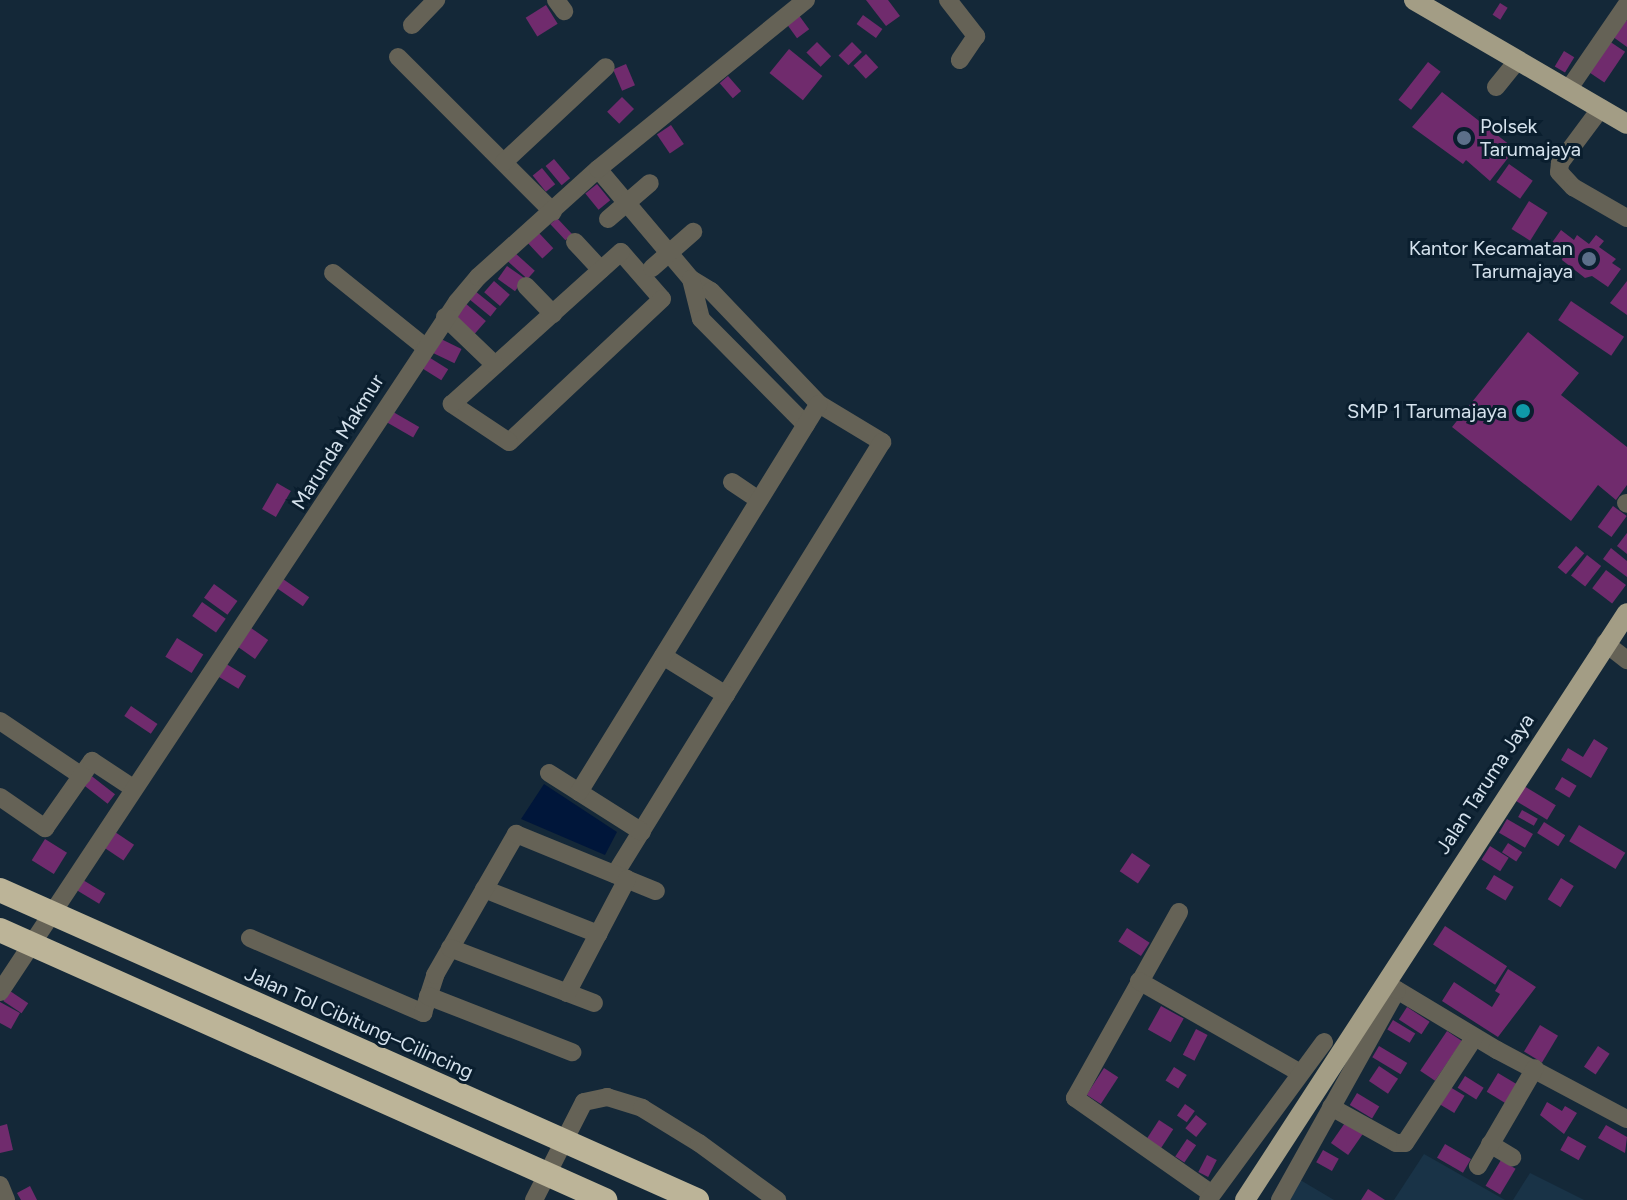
<!DOCTYPE html>
<meta charset="utf-8">
<style>
body{margin:0}
#map{position:relative;width:1627px;height:1200px;overflow:hidden;background:#142838;font-family:Figtree,sans-serif}
div>[style]{position:absolute}
.built>*{inset:0;background:#193347}
.water>*{inset:0;background:#00163a}
.building>*{inset:0;background:#702b6d;transform-origin:0 0}
.minor>*{height:18px;margin:-9px;padding:0 9px;transform-origin:9px;border-radius:9px;background:#656256}
.major>*{height:20px;margin:-10px;padding:0 10px;transform-origin:10px;border-radius:10px;background:#a39d85}
.highway-bridge>*{height:24px;margin:-12px;padding:0 12px;transform-origin:12px;border-radius:12px;background:#bcb498}
.dots>*{width:22px;height:22px;translate:-50% -50%;box-sizing:border-box;border:4px solid #0a1e2e;border-radius:50%}
span{translate:-50% -50%;white-space:nowrap;text-align:center;line-height:1.15;-webkit-text-stroke:6px #0a1e2e;paint-order:stroke}
.poi-label{font-size:20px;color:#d5e2ed}
.left{translate:0 -50%;text-align:left}
.right{translate:-100% -50%;text-align:right}
.street-label{font-size:20px;color:#d5e2ed}
</style>
<div id="map">
<div class="built">
<div style="clip-path:polygon(1424px 1154px,1505px 1200px,1394px 1200px)"></div>
<div style="clip-path:polygon(1530px 1173px,1584px 1200px,1513px 1200px)"></div>
<div style="clip-path:polygon(1297px 1178px,1334px 1200px,1287px 1200px)"></div>
</div>
<div class="water">
<div style="clip-path:polygon(544px 784px,617px 832px,605px 855px,521px 819px)"></div>
</div>
<div class="building">
<div style="clip-path:polygon(866px 0,888px 0,900px 16px,886px 26px)"></div>
<div style="left:1500px;top:3px;width:9px;height:14px;rotate:32deg"></div>
<div style="left:546px;top:5px;width:22px;height:24px;rotate:58deg"></div>
<div style="left:798px;top:14px;width:19px;height:15px;rotate:54deg"></div>
<div style="left:863px;top:15px;width:24px;height:11px;rotate:36deg"></div>
<div style="clip-path:polygon(1621px 17px,1627px 21px,1627px 47px,1609px 34px)"></div>
<div style="left:1606px;top:39px;width:23px;height:37px;rotate:34deg"></div>
<div style="left:817px;top:42px;width:20px;height:15px;rotate:45deg"></div>
<div style="left:852px;top:42px;width:14px;height:19px;rotate:45deg"></div>
<div style="left:789px;top:49px;width:43px;height:31px;rotate:39deg"></div>
<div style="left:1564px;top:51px;width:12px;height:18px;rotate:31deg"></div>
<div style="left:866px;top:54px;width:18px;height:17px;rotate:47deg"></div>
<div style="left:1428px;top:62px;width:16px;height:48px;rotate:38deg"></div>
<div style="left:626px;top:64px;width:23px;height:14px;rotate:67deg"></div>
<div style="left:728px;top:76px;width:20px;height:11px;rotate:49deg"></div>
<div style="clip-path:polygon(1442px 92px,1515px 149px,1490px 181px,1466px 160px,1463px 164px,1412px 127px)"></div>
<div style="left:622px;top:97px;width:17px;height:21px;rotate:45deg"></div>
<div style="left:671px;top:125px;width:23px;height:17px;rotate:56deg"></div>
<div style="left:554px;top:159px;width:25px;height:11px;rotate:50deg"></div>
<div style="left:1509px;top:164px;width:29px;height:22px;rotate:35deg"></div>
<div style="left:542px;top:168px;width:21px;height:12px;rotate:51deg"></div>
<div style="left:597px;top:184px;width:21px;height:15px;rotate:51deg"></div>
<div style="left:1529px;top:201px;width:22px;height:33px;rotate:32deg"></div>
<div style="left:557px;top:218px;width:22px;height:9px;rotate:47deg"></div>
<div style="clip-path:polygon(1561px 230px,1574px 240px,1577px 235px,1589px 244px,1596px 235px,1604px 241px,1599px 247px,1616px 259px,1612px 263px,1621px 269px,1608px 287px,1592px 276px,1585px 278px,1562px 260px,1564px 253px,1551px 244px)"></div>
<div style="left:539px;top:233px;width:21px;height:15px;rotate:47deg"></div>
<div style="left:514px;top:252px;width:28px;height:11px;rotate:42deg"></div>
<div style="left:507px;top:266px;width:21px;height:16px;rotate:35deg"></div>
<div style="left:494px;top:281px;width:21px;height:15px;rotate:41deg"></div>
<div style="clip-path:polygon(1627px 281px,1627px 315px,1610px 303px)"></div>
<div style="left:475px;top:291px;width:28px;height:10px;rotate:39deg"></div>
<div style="left:1571px;top:301px;width:64px;height:23px;rotate:34deg"></div>
<div style="left:464px;top:302px;width:29px;height:17px;rotate:41deg"></div>
<div style="clip-path:polygon(1528px 332px,1579px 373px,1561px 395px,1627px 447px,1627px 485px,1616px 500px,1598px 485px,1571px 521px,1452px 427px)"></div>
<div style="left:439px;top:338px;width:25px;height:16px;rotate:26deg"></div>
<div style="left:427px;top:356px;width:25px;height:13px;rotate:32deg"></div>
<div style="left:388px;top:409px;width:36px;height:12px;rotate:30deg"></div>
<div style="left:277px;top:483px;width:16px;height:30px;rotate:30deg"></div>
<div style="left:1613px;top:506px;width:17px;height:26px;rotate:36deg"></div>
<div style="clip-path:polygon(1627px 533px,1627px 554px,1617px 546px)"></div>
<div style="left:1576px;top:546px;width:11px;height:28px;rotate:41deg"></div>
<div style="clip-path:polygon(1611px 548px,1627px 561px,1627px 577px,1603px 559px)"></div>
<div style="left:1587px;top:555px;width:18px;height:26px;rotate:38deg"></div>
<div style="left:1606px;top:570px;width:25px;height:23px;rotate:37deg"></div>
<div style="left:283px;top:579px;width:32px;height:11px;rotate:35deg"></div>
<div style="left:214px;top:584px;width:29px;height:17px;rotate:36deg"></div>
<div style="left:202px;top:602px;width:29px;height:17px;rotate:35deg"></div>
<div style="left:251px;top:628px;width:21px;height:23px;rotate:35deg"></div>
<div style="left:177px;top:638px;width:31px;height:22px;rotate:32deg"></div>
<div style="left:223px;top:662px;width:27px;height:15px;rotate:31deg"></div>
<div style="left:131px;top:706px;width:32px;height:12px;rotate:34deg"></div>
<div style="clip-path:polygon(1594px 739px,1608px 748px,1591px 778px,1561px 760px,1568px 748px,1583px 757px)"></div>
<div style="left:89px;top:774px;width:33px;height:12px;rotate:38deg"></div>
<div style="left:1562px;top:777px;width:17px;height:14px;rotate:31deg"></div>
<div style="left:1519px;top:783px;width:43px;height:17px;rotate:31deg"></div>
<div style="left:1522px;top:810px;width:18px;height:8px;rotate:29deg"></div>
<div style="left:1507px;top:819px;width:30px;height:16px;rotate:30deg"></div>
<div style="left:1544px;top:822px;width:25px;height:13px;rotate:32deg"></div>
<div style="left:1579px;top:825px;width:54px;height:19px;rotate:31deg"></div>
<div style="left:115px;top:832px;width:23px;height:19px;rotate:34deg"></div>
<div style="left:45px;top:839px;width:26px;height:25px;rotate:32deg"></div>
<div style="left:1508px;top:843px;width:17px;height:11px;rotate:33deg"></div>
<div style="left:1490px;top:846px;width:22px;height:16px;rotate:32deg"></div>
<div style="left:1132px;top:853px;width:22px;height:22px;rotate:34deg"></div>
<div style="left:1494px;top:875px;width:23px;height:16px;rotate:31deg"></div>
<div style="left:1561px;top:878px;width:15px;height:25px;rotate:32deg"></div>
<div style="left:83px;top:880px;width:26px;height:12px;rotate:31deg"></div>
<div style="left:1445px;top:926px;width:74px;height:22px;rotate:33deg"></div>
<div style="left:1127px;top:928px;width:27px;height:16px;rotate:33deg"></div>
<div style="clip-path:polygon(1508px 969px,1536px 987px,1498px 1037px,1442px 1001px,1454px 982px,1492px 1007px,1500px 994px,1495px 991px)"></div>
<div style="left:10px;top:991px;width:22px;height:12px;rotate:34deg"></div>
<div style="clip-path:polygon(0 1002px,20px 1013px,11px 1029px,0 1023px)"></div>
<div style="left:1161px;top:1006px;width:26px;height:27px;rotate:29deg"></div>
<div style="left:1407px;top:1007px;width:27px;height:15px;rotate:33deg"></div>
<div style="left:1393px;top:1020px;width:26px;height:11px;rotate:31deg"></div>
<div style="left:1540px;top:1025px;width:21px;height:31px;rotate:31deg"></div>
<div style="left:1196px;top:1029px;width:13px;height:29px;rotate:27deg"></div>
<div style="left:1447px;top:1031px;width:18px;height:48px;rotate:34deg"></div>
<div style="left:1379px;top:1046px;width:33px;height:13px;rotate:31deg"></div>
<div style="left:1598px;top:1046px;width:14px;height:25px;rotate:34deg"></div>
<div style="left:1379px;top:1066px;width:23px;height:18px;rotate:34deg"></div>
<div style="left:1174px;top:1067px;width:15px;height:16px;rotate:32deg"></div>
<div style="left:1104px;top:1068px;width:17px;height:32px;rotate:33deg"></div>
<div style="left:1498px;top:1073px;width:23px;height:22px;rotate:31deg"></div>
<div style="left:1465px;top:1076px;width:22px;height:14px;rotate:32deg"></div>
<div style="left:1450px;top:1087px;width:17px;height:20px;rotate:31deg"></div>
<div style="left:1357px;top:1093px;width:26px;height:14px;rotate:31deg"></div>
<div style="clip-path:polygon(1547px 1102px,1562px 1111px,1565px 1106px,1577px 1113px,1564px 1134px,1540px 1115px)"></div>
<div style="left:1185px;top:1104px;width:12px;height:14px;rotate:35deg"></div>
<div style="left:1196px;top:1115px;width:14px;height:17px;rotate:39deg"></div>
<div style="left:1159px;top:1120px;width:17px;height:23px;rotate:33deg"></div>
<div style="left:1347px;top:1120px;width:21px;height:28px;rotate:35deg"></div>
<div style="clip-path:polygon(7px 1124px,13px 1150px,0 1153px,0 1126px)"></div>
<div style="clip-path:polygon(1606px 1125px,1627px 1137px,1625px 1153px,1598px 1138px)"></div>
<div style="left:1568px;top:1136px;width:21px;height:16px;rotate:29deg"></div>
<div style="left:1187px;top:1139px;width:11px;height:21px;rotate:34deg"></div>
<div style="left:1445px;top:1144px;width:30px;height:16px;rotate:30deg"></div>
<div style="left:1323px;top:1150px;width:18px;height:14px;rotate:29deg"></div>
<div style="left:1207px;top:1155px;width:11px;height:19px;rotate:27deg"></div>
<div style="left:1501px;top:1160px;width:17px;height:30px;rotate:31deg"></div>
<div style="clip-path:polygon(30px 1186px,37px 1200px,21px 1200px,17px 1193px)"></div>
<div style="clip-path:polygon(1368px 1189px,1385px 1200px,1361px 1200px)"></div>
</div>
<div class="minor">
<div style="left:556px;top:0;width:14px;rotate:54deg"></div>
<div style="left:948px;top:0;width:46px;rotate:52.1deg"></div>
<div style="left:976px;top:36px;width:29px;rotate:124deg"></div>
<div style="left:412px;top:25px;width:35px;rotate:-46deg"></div>
<div style="left:398px;top:57px;width:219px;rotate:45deg"></div>
<div style="left:1496px;top:87px;width:35px;rotate:-51deg"></div>
<div style="left:1568px;top:90px;width:104px;rotate:-55.5deg"></div>
<div style="left:1601px;top:108px;width:69px;rotate:126.7deg"></div>
<div style="left:1560px;top:163px;width:9px;rotate:96deg"></div>
<div style="left:1559px;top:172px;width:21px;rotate:47deg"></div>
<div style="left:1573px;top:187px;width:62px;rotate:29.9deg"></div>
<div style="left:504px;top:162px;width:139px;rotate:-43deg"></div>
<div style="left:598px;top:169px;width:144px;rotate:49.8deg"></div>
<div style="left:691px;top:279px;width:23px;rotate:31deg"></div>
<div style="left:711px;top:291px;width:156px;rotate:46.3deg"></div>
<div style="left:819px;top:404px;width:74px;rotate:31.1deg"></div>
<div style="left:882px;top:442px;width:508px;rotate:121.72deg"></div>
<div style="left:608px;top:219px;width:55px;rotate:-40.6deg"></div>
<div style="left:575px;top:242px;width:38px;rotate:47deg"></div>
<div style="left:621px;top:252px;width:62px;rotate:48.9deg"></div>
<div style="left:662px;top:299px;width:209px;rotate:136.9deg"></div>
<div style="left:509px;top:442px;width:69px;rotate:-146.3deg"></div>
<div style="left:452px;top:404px;width:227px;rotate:-42deg"></div>
<div style="left:652px;top:268px;width:55px;rotate:-41.3deg"></div>
<div style="left:333px;top:273px;width:118px;rotate:38.8deg"></div>
<div style="left:691px;top:279px;width:41px;rotate:76deg"></div>
<div style="left:701px;top:319px;width:149px;rotate:45.3deg"></div>
<div style="left:526px;top:286px;width:39px;rotate:46deg"></div>
<div style="left:445px;top:317px;width:69px;rotate:43.8deg"></div>
<div style="left:732px;top:482px;width:32px;rotate:34deg"></div>
<div style="left:1626px;top:503px;width:1px;rotate:45deg"></div>
<div style="left:1605px;top:643px;width:28px;rotate:38deg"></div>
<div style="left:663px;top:656px;width:74px;rotate:31.8deg"></div>
<div style="left:0;top:721px;width:99px;rotate:33.9deg"></div>
<div style="left:549px;top:773px;width:110px;rotate:32.4deg"></div>
<div style="left:579px;top:792px;width:456px;rotate:-58.3deg"></div>
<div style="left:0;top:797px;width:55px;rotate:34.6deg"></div>
<div style="left:45px;top:828px;width:82px;rotate:-55deg"></div>
<div style="left:92px;top:761px;width:49px;rotate:33.4deg"></div>
<div style="left:484px;top:889px;width:123px;rotate:21.5deg"></div>
<div style="left:1179px;top:912px;width:213px;rotate:119.2deg"></div>
<div style="left:1075px;top:1098px;width:167px;rotate:35deg"></div>
<div style="left:250px;top:938px;width:189px;rotate:23.4deg"></div>
<div style="left:423px;top:1013px;width:40px;rotate:-72deg"></div>
<div style="left:435px;top:975px;width:163px;rotate:-60.1deg"></div>
<div style="left:516px;top:834px;width:151px;rotate:22.2deg"></div>
<div style="left:450px;top:948px;width:154px;rotate:20.9deg"></div>
<div style="left:1139px;top:981px;width:185px;rotate:29.7deg"></div>
<div style="left:1397px;top:990px;width:117px;rotate:31deg"></div>
<div style="left:1497px;top:1050px;width:147px;rotate:28deg"></div>
<div style="left:0;top:992px;width:828px;rotate:-56.48deg"></div>
<div style="left:457px;top:302px;width:33px;rotate:-50deg"></div>
<div style="left:478px;top:277px;width:161px;rotate:-42deg"></div>
<div style="left:598px;top:169px;width:268px;rotate:-39.1deg"></div>
<div style="left:567px;top:993px;width:129px;rotate:-62.2deg"></div>
<div style="left:428px;top:996px;width:155px;rotate:21.3deg"></div>
<div style="left:1331px;top:1107px;width:74px;rotate:29deg"></div>
<div style="left:1396px;top:1143px;width:9px"></div>
<div style="left:1405px;top:1143px;width:126px;rotate:-56.7deg"></div>
<div style="left:1490px;top:1144px;width:26px;rotate:31deg"></div>
<div style="left:1478px;top:1166px;width:113px;rotate:-59.8deg"></div>
<div style="left:0;top:1185px;width:16px;rotate:68deg"></div>
<div style="left:534px;top:1200px;width:110px;rotate:-63deg"></div>
<div style="left:584px;top:1102px;width:24px;rotate:-12deg"></div>
<div style="left:607px;top:1097px;width:37px;rotate:17deg"></div>
<div style="left:642px;top:1108px;width:67px;rotate:31.6deg"></div>
<div style="left:699px;top:1143px;width:97px;rotate:36.2deg"></div>
<div style="left:1208px;top:1200px;width:196px;rotate:-53.7deg"></div>
<div style="left:1280px;top:1200px;width:240px;rotate:-60.9deg"></div>
<div style="left:1397px;top:990px;width:10px;rotate:-151deg"></div>
</div>
<div class="major">
<div style="left:1414px;top:0;width:246px;rotate:30.2deg"></div>
<div style="left:1245px;top:1200px;width:700px;rotate:-56.95deg"></div>
</div>
<div class="highway-bridge">
<div style="left:0;top:890px;width:763px;rotate:23.98deg"></div>
<div style="left:0;top:930px;width:663px;rotate:24.05deg"></div>
</div>
<div class="dots">
<div style="left:1464px;top:138px;background:#5c6f8a"></div>
<div style="left:1589px;top:259px;background:#5c6f8a"></div>
<div style="left:1523px;top:411px;background:#0f9aa8"></div>
</div>
<div class="poi-label">
<span class="left" style="left:1480px;top:138px">Polsek<br>Tarumajaya</span>
<span class="right" style="left:1573px;top:260px">Kantor Kecamatan<br>Tarumajaya</span>
<span class="right" style="left:1507px;top:411px">SMP 1 Tarumajaya</span>
</div>
<div class="street-label">
<span style="left:338px;top:442px;rotate:-58deg">Marunda Makmur</span>
<span style="left:1485px;top:784px;rotate:-57deg">Jalan Taruma Jaya</span>
<span style="left:359px;top:1023px;rotate:24deg">Jalan Tol Cibitung–Cilincing</span>
</div>
</div>
